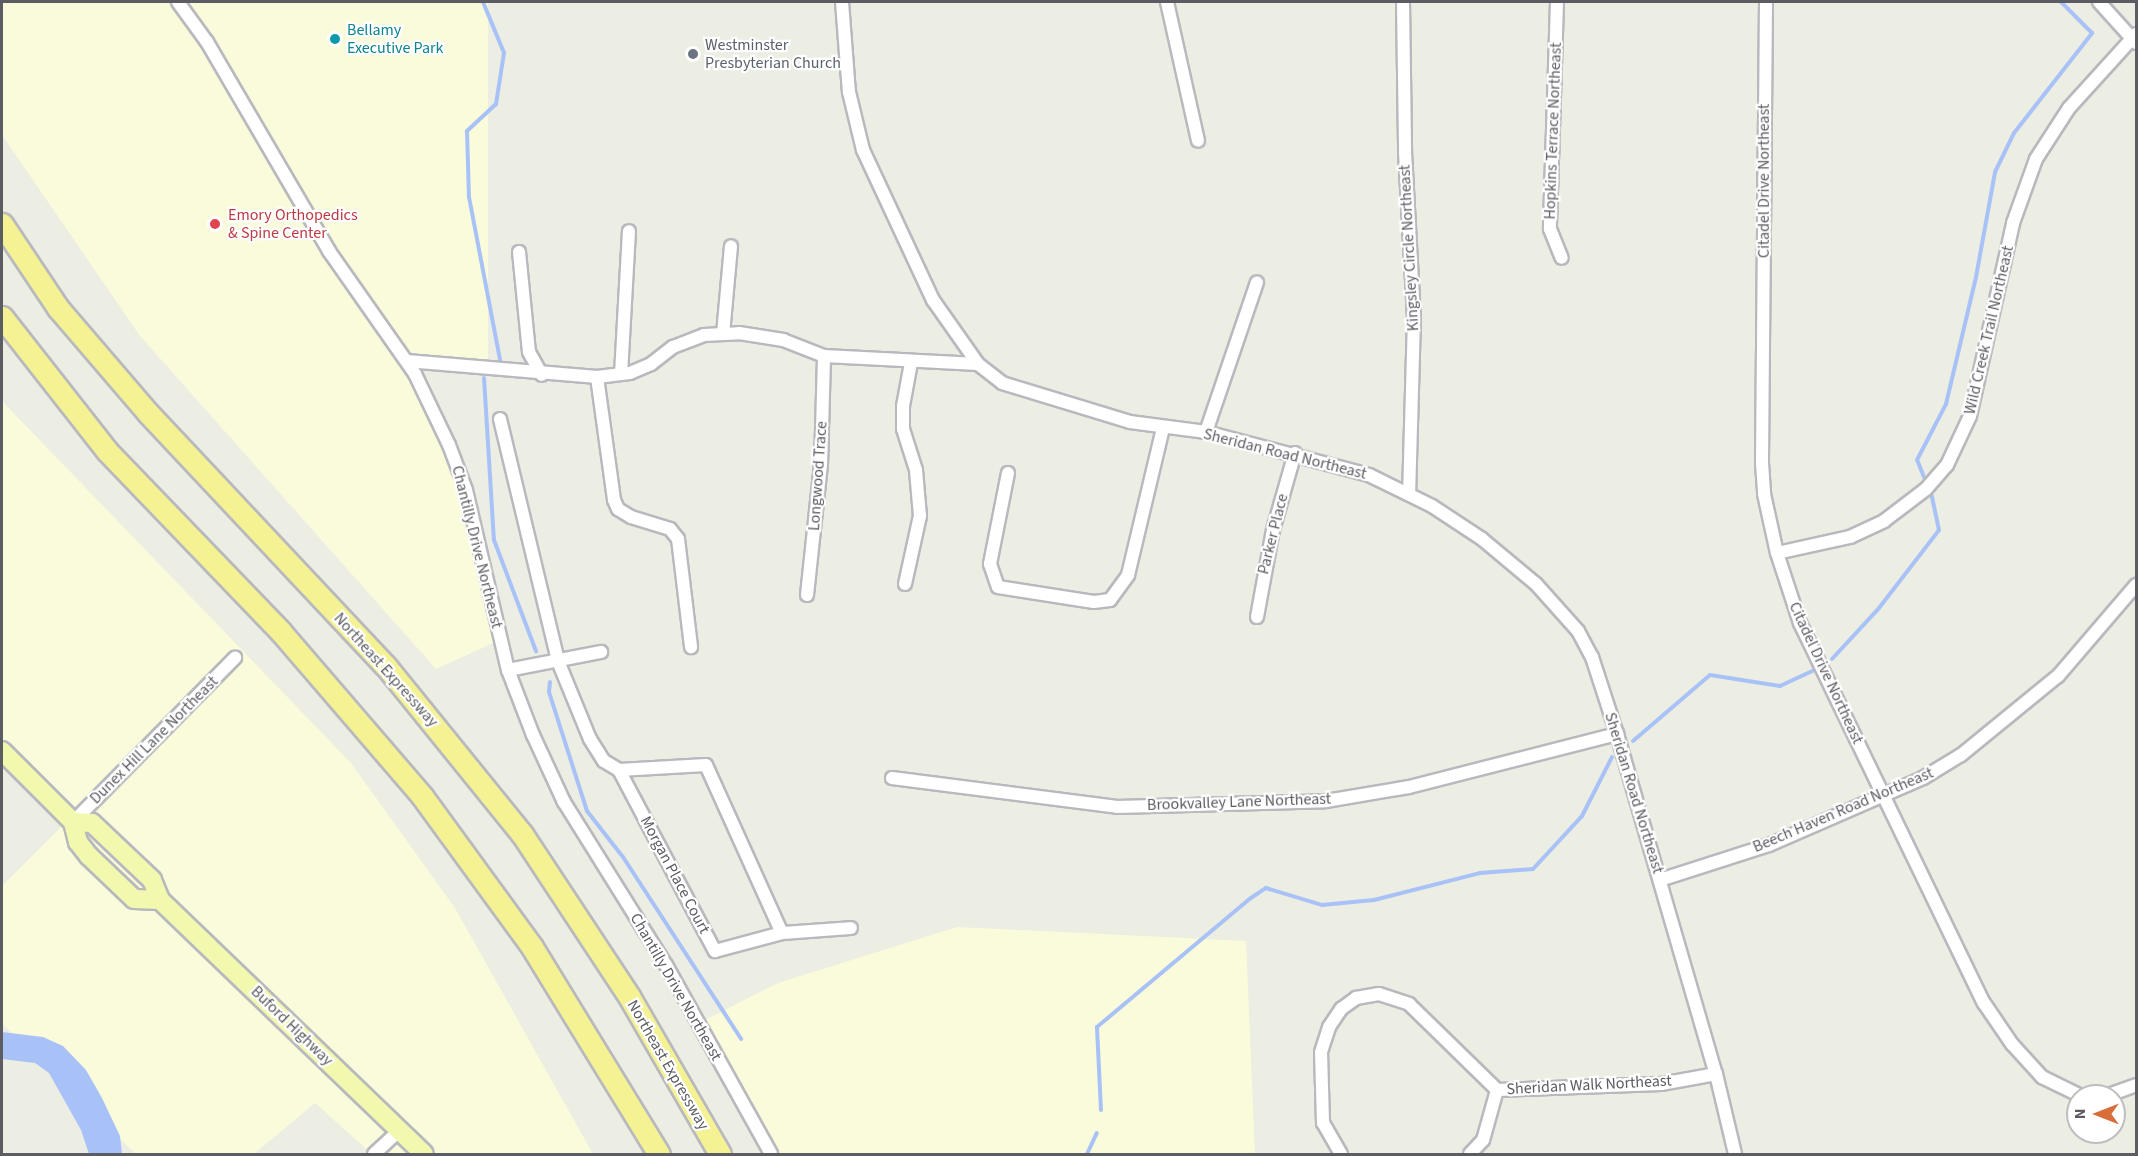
<!DOCTYPE html>
<style>
body{margin:0}
#map{position:relative;width:2138px;height:1156px;overflow:hidden;background:#ecede3;font-family:"Source Sans 3",sans-serif}
div>[style]{position:absolute}
.commercial>*{inset:0;background:#fafbda}
.water>*{inset:0;background:#a8c2f8}
.stream>*{height:4px;margin:-2px;padding:0 2px;transform-origin:2px;border-radius:2px;background:#a8c2f8}
.roads{filter:drop-shadow(2px 0 #b8b9be) drop-shadow(-2px 0 #b8b9be) drop-shadow(0 2px #b8b9be) drop-shadow(0 -2px #b8b9be)}
.street>*{height:12px;margin:-6px;padding:0 6px;transform-origin:6px;border-radius:6px;background:#fff}
.primary>*{height:18px;margin:-9px;padding:0 9px;transform-origin:9px;border-radius:9px;background:#f2f8ad}
.highway>*{height:21px;margin:-10.5px;padding:0 10.5px;transform-origin:10.5px;border-radius:10.5px;background:#f4f293}
.dots>*{width:16px;height:16px;translate:-50% -50%;box-sizing:border-box;border:3px solid #fff;border-radius:50%}
span{translate:-50% -50%;white-space:nowrap;text-align:center;line-height:1.15;-webkit-text-stroke:4.5px #fff;paint-order:stroke}
.culture-label{font-size:16px;color:#0d838f}
.left{translate:0 -50%;text-align:left}
.worship-label{font-size:16px;color:#5b616d}
.street-label{font-size:16px;color:#5b5d62}
.health-label{font-size:16px;color:#be3a42}
.frame{position:absolute;inset:0;border:3px solid #5b5d62;pointer-events:none}
.north{position:absolute;left:2066px;top:1084px;width:60px;height:60px;box-sizing:border-box;background:#fff;border:2px solid #bdbec0;border-radius:50%;rotate:270deg;font-size:16px;font-weight:700;line-height:24px;text-align:center;color:#5b5d62}
.north::after{content:'';display:block;margin:auto;width:21px;height:27px;background:#da6e3b;clip-path:polygon(50% 0,100% 100%,50% 72%,0 100%)}
</style>
<div id="map">
<div class="commercial">
<div style="clip-path:polygon(2px 2px,488px 2px,488px 365px,398px 356px,466px 483px,502px 639px,436px 669px,140px 336px,2px 135px)"></div>
<div style="clip-path:polygon(2px 401px,351px 763px,455px 908px,593px 1154px,372px 1154px,315px 1103px,254px 1154px,136px 1154px,2px 1024px,2px 886px,69px 819px,2px 755px)"></div>
<div style="clip-path:polygon(957px 927px,1246px 941px,1255px 1154px,776px 1154px,695px 1025px,778px 983px)"></div>
</div>
<div class="water">
<div style="clip-path:polygon(2px 1032px,43px 1037px,63px 1046px,86px 1070px,102px 1098px,120px 1136px,122px 1154px,89px 1154px,81px 1130px,49px 1073px,35px 1063px,2px 1059px)"></div>
</div>
<div class="stream">
<div style="left:483px;top:2px;width:55px;rotate:67.6deg"></div>
<div style="left:504px;top:53px;width:52px;rotate:98.9deg"></div>
<div style="left:496px;top:104px;width:40px;rotate:137deg"></div>
<div style="left:467px;top:131px;width:66px;rotate:88.3deg"></div>
<div style="left:469px;top:197px;width:166px;rotate:79.2deg"></div>
<div style="left:484px;top:378px;width:162px;rotate:86.5deg"></div>
<div style="left:494px;top:540px;width:119px;rotate:69.3deg"></div>
<div style="left:1924px;top:477px;width:18px;rotate:-112deg"></div>
<div style="left:1917px;top:460px;width:63px;rotate:-62.6deg"></div>
<div style="left:1946px;top:404px;width:130px;rotate:-76.7deg"></div>
<div style="left:1976px;top:277px;width:107px;rotate:-79.7deg"></div>
<div style="left:1995px;top:172px;width:43px;rotate:-64deg"></div>
<div style="left:2014px;top:133px;width:127px;rotate:-52deg"></div>
<div style="left:2092px;top:33px;width:44px;rotate:-135deg"></div>
<div style="left:1832px;top:659px;width:69px;rotate:-47.3deg"></div>
<div style="left:1879px;top:608px;width:98px;rotate:-52.4deg"></div>
<div style="left:1939px;top:530px;width:35px;rotate:-102deg"></div>
<div style="left:550px;top:682px;width:10px;rotate:96deg"></div>
<div style="left:549px;top:692px;width:125px;rotate:72.3deg"></div>
<div style="left:587px;top:811px;width:58px;rotate:52deg"></div>
<div style="left:623px;top:857px;width:217px;rotate:57deg"></div>
<div style="left:1633px;top:741px;width:101px;rotate:-40.6deg"></div>
<div style="left:1710px;top:675px;width:71px;rotate:8.9deg"></div>
<div style="left:1780px;top:686px;width:38px;rotate:-25deg"></div>
<div style="left:1101px;top:1110px;width:83px;rotate:-92.8deg"></div>
<div style="left:1097px;top:1027px;width:201px;rotate:-40deg"></div>
<div style="left:1251px;top:898px;width:18px;rotate:-34deg"></div>
<div style="left:1266px;top:888px;width:59px;rotate:16.9deg"></div>
<div style="left:1322px;top:905px;width:52px;rotate:-5.5deg"></div>
<div style="left:1374px;top:900px;width:109px;rotate:-14.3deg"></div>
<div style="left:1480px;top:873px;width:53px;rotate:-4.3deg"></div>
<div style="left:1533px;top:869px;width:72px;rotate:-47.2deg"></div>
<div style="left:1582px;top:816px;width:66px;rotate:-63deg"></div>
<div style="left:1087px;top:1154px;width:23px;rotate:-65deg"></div>
</div>
<div class="roads">
<div class="street">
<div style="left:178px;top:2px;width:49px;rotate:54.1deg"></div>
<div style="left:207px;top:42px;width:242px;rotate:59.7deg"></div>
<div style="left:329px;top:251px;width:150px;rotate:55deg"></div>
<div style="left:415px;top:374px;width:79px;rotate:64.4deg"></div>
<div style="left:449px;top:445px;width:48px;rotate:69.3deg"></div>
<div style="left:466px;top:490px;width:185px;rotate:76.9deg"></div>
<div style="left:508px;top:670px;width:70px;rotate:69deg"></div>
<div style="left:533px;top:735px;width:74px;rotate:65.2deg"></div>
<div style="left:564px;top:802px;width:192px;rotate:58deg"></div>
<div style="left:666px;top:965px;width:216px;rotate:60.9deg"></div>
<div style="left:842px;top:2px;width:90px;rotate:85.6deg"></div>
<div style="left:849px;top:92px;width:60px;rotate:76.4deg"></div>
<div style="left:863px;top:150px;width:166px;rotate:65deg"></div>
<div style="left:933px;top:300px;width:78px;rotate:54.9deg"></div>
<div style="left:978px;top:364px;width:31px;rotate:38deg"></div>
<div style="left:1002px;top:383px;width:134px;rotate:16.9deg"></div>
<div style="left:1130px;top:422px;width:77px;rotate:7.5deg"></div>
<div style="left:1206px;top:432px;width:169px;rotate:14.8deg"></div>
<div style="left:1369px;top:475px;width:70px;rotate:26.2deg"></div>
<div style="left:1432px;top:506px;width:60px;rotate:33.4deg"></div>
<div style="left:1482px;top:539px;width:70px;rotate:39.8deg"></div>
<div style="left:1536px;top:584px;width:63px;rotate:48.2deg"></div>
<div style="left:1578px;top:631px;width:30px;rotate:62deg"></div>
<div style="left:1592px;top:657px;width:81px;rotate:72deg"></div>
<div style="left:1617px;top:734px;width:354px;rotate:73.8deg"></div>
<div style="left:1716px;top:1074px;width:82px;rotate:76.6deg"></div>
<div style="left:1167px;top:2px;width:142px;rotate:77.4deg"></div>
<div style="left:1403px;top:2px;width:150px;rotate:89.2deg"></div>
<div style="left:1405px;top:152px;width:166px;rotate:86.9deg"></div>
<div style="left:1414px;top:318px;width:176px;rotate:91.6deg"></div>
<div style="left:1557px;top:2px;width:227px;rotate:91.8deg"></div>
<div style="left:1550px;top:229px;width:31px;rotate:68deg"></div>
<div style="left:1766px;top:2px;width:461px;rotate:90.5deg"></div>
<div style="left:1762px;top:463px;width:31px;rotate:86deg"></div>
<div style="left:1764px;top:494px;width:60px;rotate:77.6deg"></div>
<div style="left:1777px;top:553px;width:74px;rotate:71.8deg"></div>
<div style="left:1800px;top:623px;width:422px;rotate:64.2deg"></div>
<div style="left:1984px;top:1003px;width:50px;rotate:55.7deg"></div>
<div style="left:2012px;top:1044px;width:45px;rotate:47.7deg"></div>
<div style="left:2042px;top:1077px;width:43px;rotate:26deg"></div>
<div style="left:2099px;top:2px;width:55px;rotate:47.9deg"></div>
<div style="left:519px;top:252px;width:100px;rotate:84.3deg"></div>
<div style="left:529px;top:352px;width:26px;rotate:61deg"></div>
<div style="left:723px;top:334px;width:88px;rotate:-84.8deg"></div>
<div style="left:407px;top:361px;width:191px;rotate:4.8deg"></div>
<div style="left:597px;top:377px;width:33px;rotate:-7deg"></div>
<div style="left:630px;top:373px;width:23px;rotate:-23deg"></div>
<div style="left:651px;top:364px;width:28px;rotate:-38deg"></div>
<div style="left:673px;top:347px;width:33px;rotate:-21deg"></div>
<div style="left:704px;top:335px;width:35px;rotate:-3deg"></div>
<div style="left:739px;top:333px;width:45px;rotate:9deg"></div>
<div style="left:783px;top:340px;width:44px;rotate:21.3deg"></div>
<div style="left:824px;top:356px;width:154px;rotate:3deg"></div>
<div style="left:621px;top:374px;width:143px;rotate:-86.8deg"></div>
<div style="left:597px;top:377px;width:124px;rotate:82.1deg"></div>
<div style="left:614px;top:500px;width:10px;rotate:66deg"></div>
<div style="left:618px;top:509px;width:15px;rotate:32deg"></div>
<div style="left:631px;top:517px;width:41px;rotate:17.1deg"></div>
<div style="left:670px;top:529px;width:13px;rotate:51deg"></div>
<div style="left:678px;top:539px;width:109px;rotate:83.1deg"></div>
<div style="left:500px;top:419px;width:249px;rotate:76.5deg"></div>
<div style="left:558px;top:661px;width:84px;rotate:67.7deg"></div>
<div style="left:590px;top:739px;width:26px;rotate:58deg"></div>
<div style="left:604px;top:761px;width:17px;rotate:31deg"></div>
<div style="left:619px;top:770px;width:87px;rotate:-3.3deg"></div>
<div style="left:706px;top:765px;width:184px;rotate:65.7deg"></div>
<div style="left:1206px;top:432px;width:158px;rotate:-71.2deg"></div>
<div style="left:1008px;top:473px;width:93px;rotate:101.2deg"></div>
<div style="left:990px;top:564px;width:24px;rotate:71deg"></div>
<div style="left:998px;top:587px;width:97px;rotate:8.9deg"></div>
<div style="left:1094px;top:602px;width:16px;rotate:-7deg"></div>
<div style="left:1110px;top:600px;width:31px;rotate:-54deg"></div>
<div style="left:1128px;top:575px;width:151px;rotate:-76.6deg"></div>
<div style="left:1777px;top:553px;width:75px;rotate:-12.4deg"></div>
<div style="left:1850px;top:537px;width:38px;rotate:-25deg"></div>
<div style="left:1884px;top:521px;width:53px;rotate:-37.3deg"></div>
<div style="left:1926px;top:489px;width:32px;rotate:-49deg"></div>
<div style="left:1947px;top:465px;width:54px;rotate:-64.9deg"></div>
<div style="left:1970px;top:416px;width:198px;rotate:-77.4deg"></div>
<div style="left:2013px;top:223px;width:68px;rotate:-70.2deg"></div>
<div style="left:2036px;top:159px;width:61px;rotate:-57.1deg"></div>
<div style="left:2069px;top:108px;width:100px;rotate:-47.8deg"></div>
<div style="left:905px;top:584px;width:70px;rotate:-77.6deg"></div>
<div style="left:920px;top:516px;width:46px;rotate:-95deg"></div>
<div style="left:916px;top:470px;width:43px;rotate:-107.6deg"></div>
<div style="left:903px;top:429px;width:23px;rotate:-90deg"></div>
<div style="left:903px;top:406px;width:44px;rotate:-79.5deg"></div>
<div style="left:807px;top:595px;width:131px;rotate:-83.9deg"></div>
<div style="left:821px;top:465px;width:109px;rotate:-88.4deg"></div>
<div style="left:1257px;top:617px;width:88px;rotate:-79.6deg"></div>
<div style="left:1273px;top:530px;width:80px;rotate:-74.1deg"></div>
<div style="left:508px;top:670px;width:95px;rotate:-11deg"></div>
<div style="left:619px;top:770px;width:205px;rotate:62.1deg"></div>
<div style="left:715px;top:951px;width:69px;rotate:-15deg"></div>
<div style="left:782px;top:933px;width:69px;rotate:-4.1deg"></div>
<div style="left:892px;top:778px;width:227px;rotate:7.3deg"></div>
<div style="left:1117px;top:807px;width:209px;rotate:-1.6deg"></div>
<div style="left:1326px;top:801px;width:84px;rotate:-9.6deg"></div>
<div style="left:1409px;top:787px;width:215px;rotate:-14.3deg"></div>
<div style="left:73px;top:822px;width:231px;rotate:-45.4deg"></div>
<div style="left:1660px;top:880px;width:114px;rotate:-17.8deg"></div>
<div style="left:1769px;top:845px;width:168px;rotate:-23.5deg"></div>
<div style="left:1923px;top:778px;width:44px;rotate:-31.2deg"></div>
<div style="left:1961px;top:755px;width:125px;rotate:-39.2deg"></div>
<div style="left:2058px;top:676px;width:120px;rotate:-49.4deg"></div>
<div style="left:1497px;top:1090px;width:164px;rotate:-2.1deg"></div>
<div style="left:1661px;top:1084px;width:56px;rotate:-10.3deg"></div>
<div style="left:2106px;top:1096px;width:32px;rotate:-20deg"></div>
<div style="left:374px;top:1154px;width:34px;rotate:-43deg"></div>
<div style="left:1341px;top:1154px;width:36px;rotate:-120deg"></div>
<div style="left:1323px;top:1123px;width:71px;rotate:-91.6deg"></div>
<div style="left:1321px;top:1052px;width:26px;rotate:-72deg"></div>
<div style="left:1329px;top:1027px;width:22px;rotate:-56deg"></div>
<div style="left:1341px;top:1009px;width:19px;rotate:-36deg"></div>
<div style="left:1356px;top:998px;width:23px;rotate:-10deg"></div>
<div style="left:1379px;top:994px;width:32px;rotate:18deg"></div>
<div style="left:1409px;top:1004px;width:123px;rotate:44.3deg"></div>
<div style="left:1497px;top:1090px;width:52px;rotate:105.6deg"></div>
<div style="left:1483px;top:1140px;width:19px;rotate:133deg"></div>
</div>
<div class="primary">
<div style="left:2px;top:751px;width:100px;rotate:45deg"></div>
<div style="left:73px;top:822px;width:21px;rotate:76deg"></div>
<div style="left:78px;top:842px;width:18px;rotate:52deg"></div>
<div style="left:89px;top:856px;width:62px;rotate:43.7deg"></div>
<div style="left:134px;top:899px;width:26px;rotate:2deg"></div>
<div style="left:73px;top:822px;width:19px;rotate:3deg"></div>
<div style="left:92px;top:823px;width:83px;rotate:43.5deg"></div>
<div style="left:152px;top:880px;width:22px;rotate:68deg"></div>
<div style="left:160px;top:900px;width:366px;rotate:43.9deg"></div>
</div>
<div class="highway">
<div style="left:2px;top:224px;width:101px;rotate:56.3deg"></div>
<div style="left:58px;top:308px;width:138px;rotate:49.4deg"></div>
<div style="left:148px;top:413px;width:346px;rotate:46.8deg"></div>
<div style="left:385px;top:665px;width:218px;rotate:51deg"></div>
<div style="left:522px;top:834px;width:196px;rotate:56.6deg"></div>
<div style="left:630px;top:998px;width:180px;rotate:60deg"></div>
<div style="left:2px;top:317px;width:170px;rotate:51.9deg"></div>
<div style="left:107px;top:451px;width:251px;rotate:46.1deg"></div>
<div style="left:281px;top:632px;width:216px;rotate:49.3deg"></div>
<div style="left:422px;top:796px;width:187px;rotate:53.9deg"></div>
<div style="left:532px;top:947px;width:243px;rotate:58.5deg"></div>
</div>
</div>
<div class="dots">
<div style="left:335px;top:39px;background:#0f9aa8"></div>
<div style="left:693px;top:54px;background:#6b7280"></div>
<div style="left:215px;top:224px;background:#e0444e"></div>
</div>
<div class="culture-label">
<span class="left" style="left:347px;top:39px">Bellamy<br>Executive Park</span>
</div>
<div class="worship-label">
<span class="left" style="left:705px;top:54px">Westminster<br>Presbyterian Church</span>
</div>
<div class="street-label">
<span style="left:1553px;top:131px;rotate:-88deg">Hopkins Terrace Northeast</span>
<span style="left:1764px;top:181px;rotate:-90deg">Citadel Drive Northeast</span>
<span style="left:1409px;top:248px;rotate:-93deg">Kingsley Circle Northeast</span>
<span style="left:1989px;top:330px;rotate:-77deg">Wild Creek Trail Northeast</span>
<span style="left:1285px;top:454px;rotate:14deg">Sheridan Road Northeast</span>
<span style="left:818px;top:476px;rotate:-86deg">Longwood Trace</span>
<span style="left:1273px;top:534px;rotate:-76deg">Parker Place</span>
<span style="left:477px;top:547px;rotate:76deg">Chantilly Drive Northeast</span>
<span style="left:386px;top:670px;rotate:48deg">Northeast Expressway</span>
<span style="left:1826px;top:673px;rotate:65deg">Citadel Drive Northeast</span>
<span style="left:154px;top:740px;rotate:-45deg">Dunex Hill Lane Northeast</span>
<span style="left:1634px;top:793px;rotate:73deg">Sheridan Road Northeast</span>
<span style="left:1239px;top:802px;rotate:-2deg">Brookvalley Lane Northeast</span>
<span style="left:1843px;top:810px;rotate:-23deg">Beech Haven Road Northeast</span>
<span style="left:675px;top:875px;rotate:62deg">Morgan Place Court</span>
<span style="left:676px;top:987px;rotate:60deg">Chantilly Drive Northeast</span>
<span style="left:292px;top:1026px;rotate:44deg">Buford Highway</span>
<span style="left:668px;top:1065px;rotate:60deg">Northeast Expressway</span>
<span style="left:1589px;top:1085px;rotate:-3deg">Sheridan Walk Northeast</span>
</div>
<div class="health-label">
<span class="left" style="left:228px;top:224px">Emory Orthopedics<br>&amp; Spine Center</span>
</div>
<div class="frame"></div>
<div class="north">N</div>
</div>
